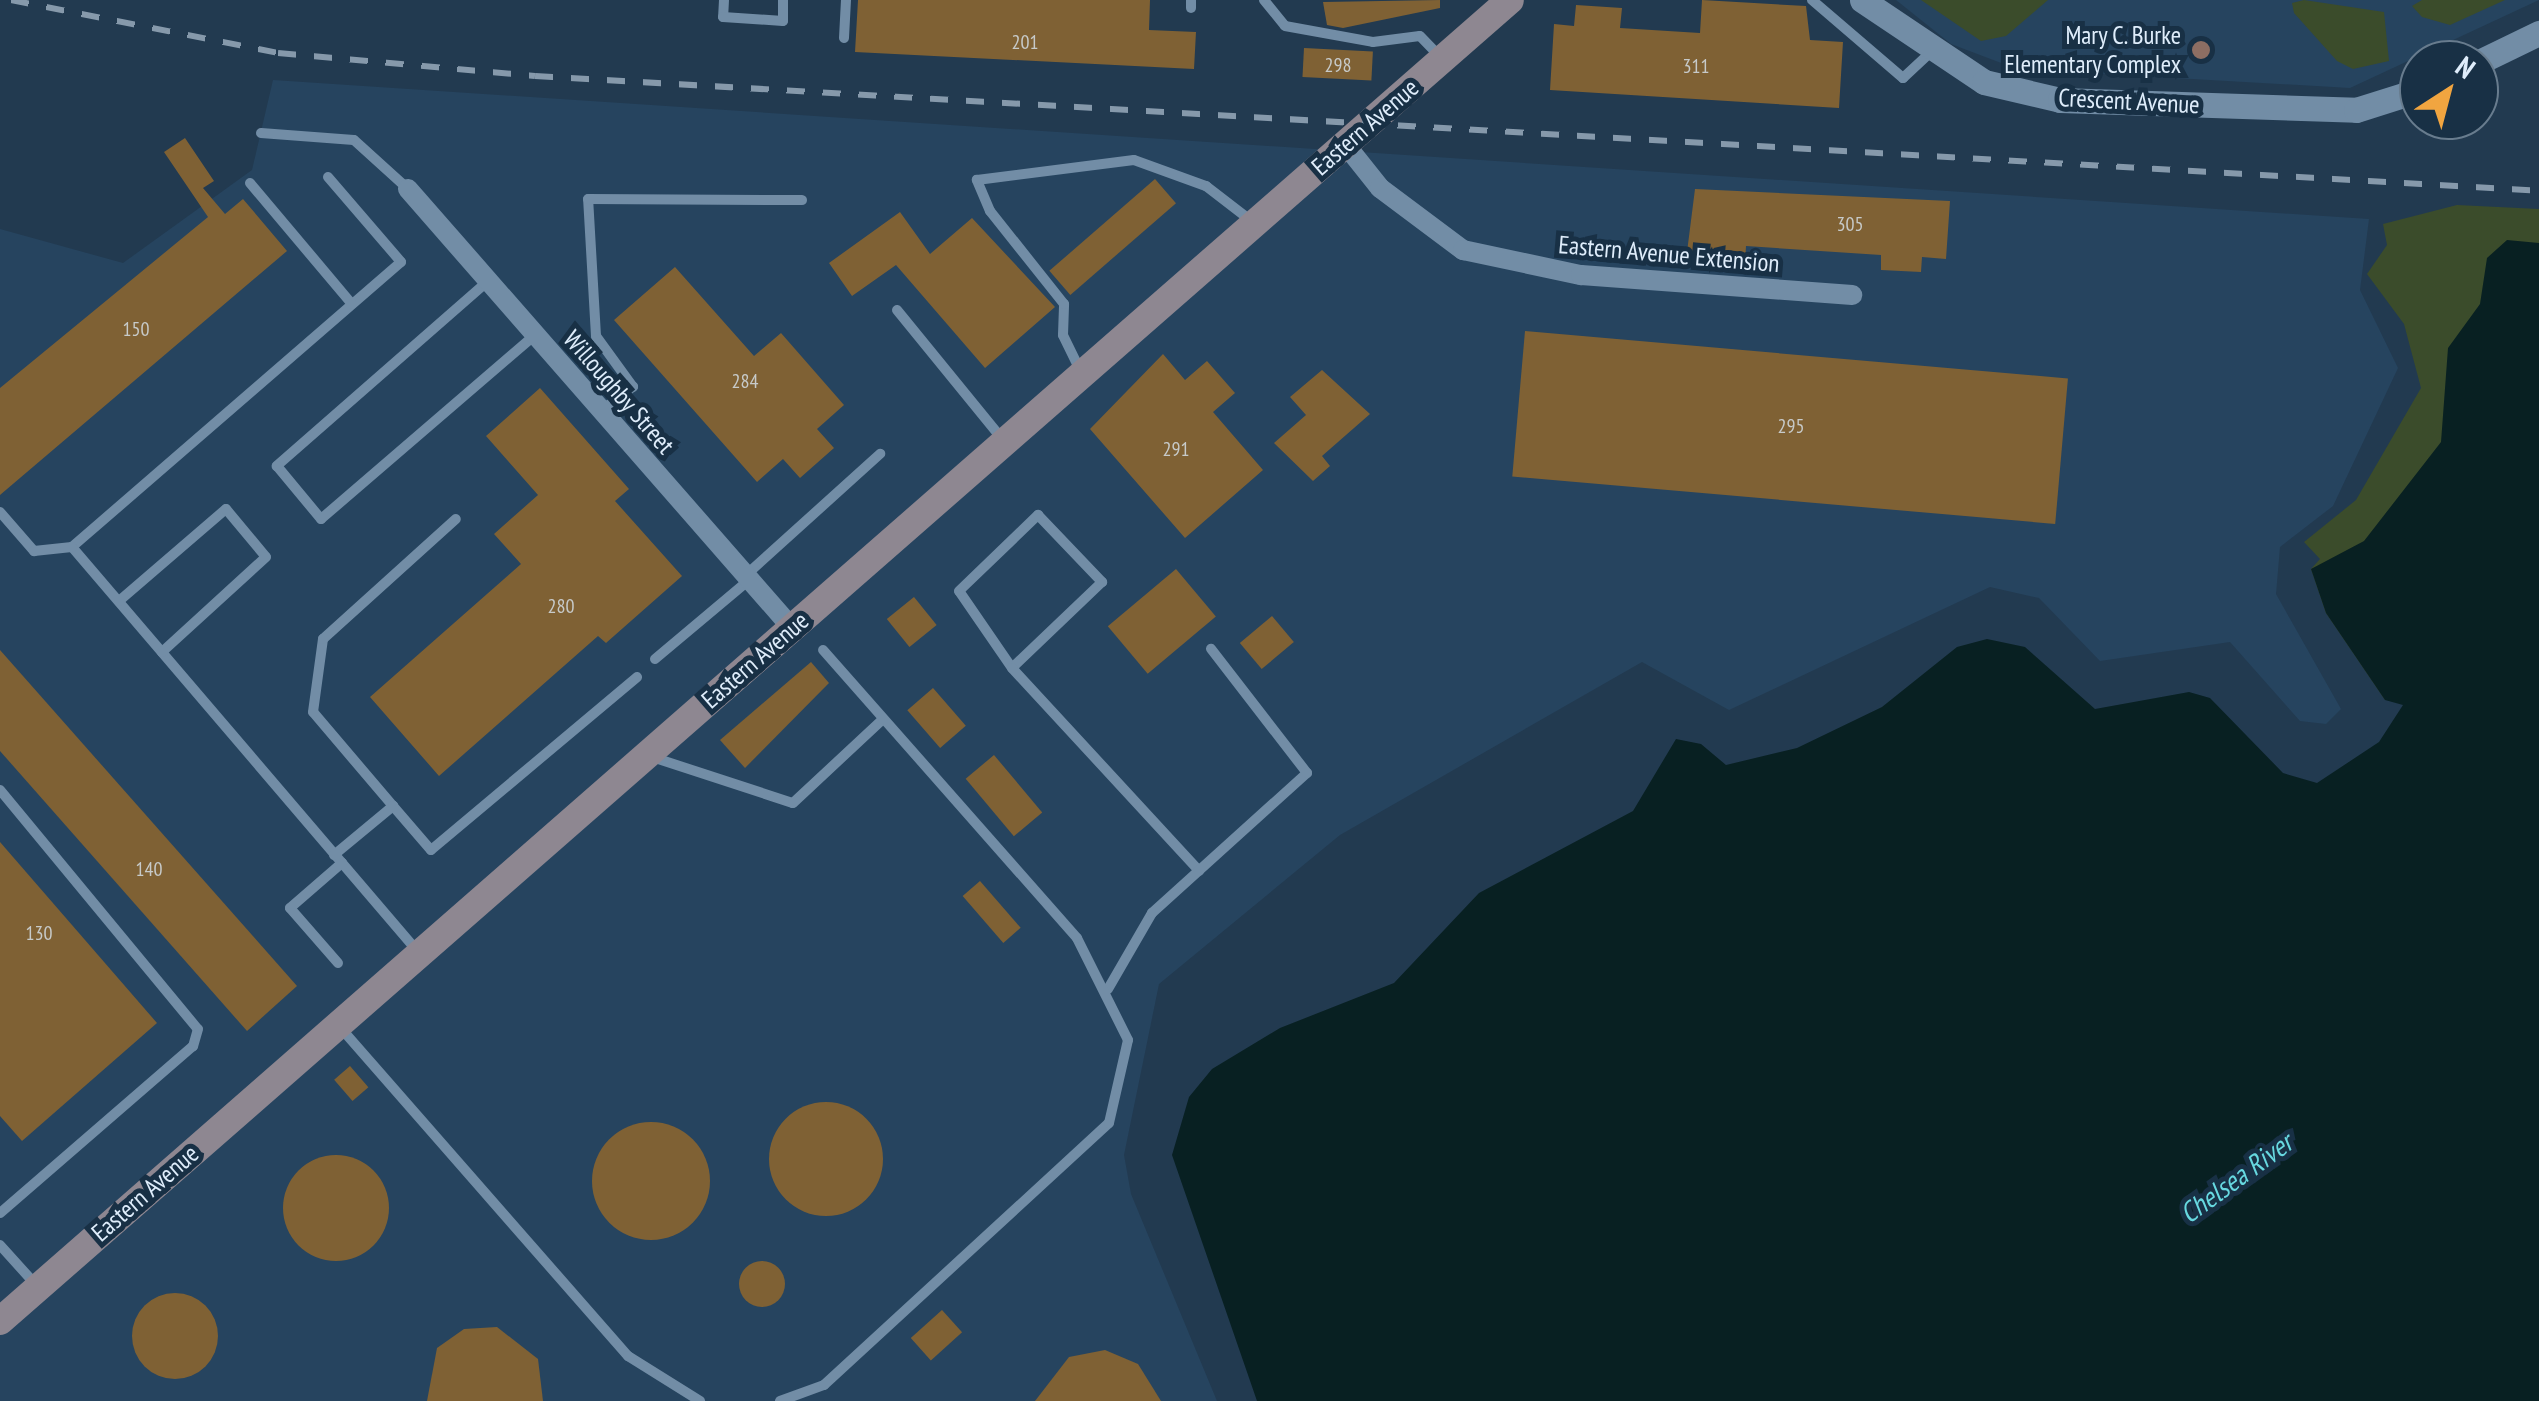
<!DOCTYPE html>
<style>
body{margin:0}
#map{position:relative;width:2539px;height:1401px;overflow:hidden;background:#223a50;font-family:"PT Sans Narrow",sans-serif}
div>[style]{position:absolute}
.built>*{inset:0;background:#26445f}
.green>*{inset:0;background:#3b4c2b}
.water>*{inset:0;background:#082022}
.building>*{inset:0;background:#7f6134;transform-origin:0 0}
.round{border-radius:50%}
.service>*{height:10px;margin:-5px;padding:0 5px;transform-origin:5px;border-radius:5px;background:#728da6}
.minor>*{height:20px;margin:-10px;padding:0 10px;transform-origin:10px;border-radius:10px;background:#728da6}
.tertiary>*{height:25px;margin:-12.5px;padding:0 12.5px;transform-origin:12.5px;border-radius:12.5px;background:#728da6}
.secondary>*{height:28px;margin:-14px;padding:0 14px;transform-origin:14px;border-radius:14px;background:#8e8791}
.rail>*{height:6px;margin-top:-3px;transform-origin:0;background:repeating-linear-gradient(90deg,#8699ab 0 18px,transparent 0 36px)}
.dots>*{width:28px;height:28px;translate:-50% -50%;box-sizing:border-box;border:5px solid #183045;border-radius:50%}
span{translate:-50% -50%;white-space:nowrap;text-align:center;line-height:1.15;-webkit-text-stroke:10px #183045;paint-order:stroke}
.number-label{font-size:20px;color:#c7cac9}
.number-label span{-webkit-text-stroke-width:0}
.poi-label{font-size:25px;color:#dfedfb}
.right{translate:-100% -50%;text-align:right}
.street-label{font-size:25px;color:#dfedfb}
.water-label{font-size:28px;color:#67d8e0;font-style:italic}
.north{position:absolute;left:2399px;top:40px;width:100px;height:100px;box-sizing:border-box;background:#183045;border:2px solid #687c8e;border-radius:50%;rotate:36deg;font-size:28px;font-weight:700;line-height:40px;text-align:center;color:#dfedfb}
.north::after{content:'';display:block;margin:auto;width:35px;height:45px;background:#f1a540;clip-path:polygon(50% 0,100% 100%,50% 72%,0 100%)}
</style>
<div id="map">
<div class="built">
<div style="clip-path:polygon(1896px 0,2539px 0,2350px 88px,2017px 69px,1951px 44px)"></div>
<div style="clip-path:polygon(273px 80px,2369px 219px,2360px 290px,2398px 368px,2333px 506px,2280px 547px,2276px 594px,2341px 709px,2326px 724px,2300px 721px,2230px 642px,2100px 661px,2039px 598px,1990px 587px,1729px 710px,1642px 662px,1340px 835px,1159px 984px,1124px 1155px,1131px 1194px,1217px 1401px,0 1401px,0 229px,123px 263px,252px 170px)"></div>
</div>
<div class="green">
<div style="clip-path:polygon(1921px 0,2048px 0,2006px 36px,1981px 41px)"></div>
<div style="clip-path:polygon(2304px 0,2384px 12px,2389px 61px,2353px 69px,2337px 61px,2294px 13px,2292px 3px)"></div>
<div style="clip-path:polygon(2422px 0,2505px 0,2450px 25px,2422px 17px,2412px 6px)"></div>
<div style="clip-path:polygon(2457px 205px,2539px 209px,2539px 631px,2385px 700px,2326px 613px,2311px 569px,2320px 559px,2304px 542px,2356px 500px,2421px 388px,2404px 324px,2367px 274px,2387px 245px,2383px 224px)"></div>
</div>
<div class="water">
<div style="clip-path:polygon(2507px 240px,2539px 243px,2539px 1401px,1257px 1401px,1172px 1155px,1189px 1097px,1212px 1069px,1280px 1028px,1394px 983px,1479px 893px,1633px 811px,1676px 739px,1701px 744px,1726px 765px,1797px 748px,1882px 707px,1957px 647px,1987px 639px,2025px 647px,2095px 709px,2189px 692px,2210px 698px,2283px 773px,2317px 783px,2379px 742px,2403px 705px,2385px 700px,2326px 613px,2311px 569px,2364px 541px,2441px 442px,2448px 348px,2480px 304px,2487px 258px)"></div>
</div>
<div class="building">
<div style="clip-path:polygon(858px 0,1150px 0,1149px 30px,1196px 32px,1194px 69px,855px 52px)"></div>
<div style="clip-path:polygon(1440px 0,1440px 8px,1343px 28px,1327px 25px,1323px 2px)"></div>
<div style="clip-path:polygon(1702px 0,1806px 6px,1810px 40px,1843px 42px,1839px 108px,1550px 90px,1554px 24px,1574px 26px,1576px 5px,1622px 8px,1620px 28px,1700px 33px)"></div>
<div style="left:1304px;top:48px;width:69px;height:29px;rotate:3deg"></div>
<div style="clip-path:polygon(185px 138px,214px 181px,203px 188px,225px 214px,243px 199px,287px 251px,0 495px,0 388px,208px 217px,164px 152px)"></div>
<div style="left:1155px;top:179px;width:32px;height:140px;rotate:49deg"></div>
<div style="clip-path:polygon(1695px 189px,1950px 201px,1946px 259px,1922px 257px,1921px 272px,1881px 270px,1881px 255px,1746px 246px,1745px 264px,1686px 260px)"></div>
<div style="clip-path:polygon(900px 212px,930px 254px,972px 218px,1055px 307px,985px 368px,896px 265px,852px 296px,829px 263px)"></div>
<div style="clip-path:polygon(675px 267px,754px 356px,781px 333px,844px 405px,817px 429px,834px 448px,800px 478px,783px 459px,757px 482px,614px 320px)"></div>
<div style="left:1525px;top:331px;width:545px;height:146px;rotate:5deg"></div>
<div style="clip-path:polygon(1163px 354px,1185px 380px,1207px 361px,1235px 393px,1213px 412px,1263px 470px,1185px 538px,1090px 429px)"></div>
<div style="clip-path:polygon(1322px 370px,1370px 414px,1322px 456px,1330px 466px,1313px 481px,1274px 443px,1306px 415px,1290px 397px)"></div>
<div style="clip-path:polygon(540px 388px,629px 489px,615px 501px,682px 576px,606px 643px,598px 636px,439px 776px,370px 697px,521px 564px,494px 534px,538px 495px,486px 436px)"></div>
<div style="left:1176px;top:569px;width:62px;height:89px;rotate:50deg"></div>
<div style="left:914px;top:597px;width:36px;height:35px;rotate:51deg"></div>
<div style="left:1272px;top:616px;width:34px;height:42px;rotate:50deg"></div>
<div style="clip-path:polygon(0 650px,297px 986px,247px 1031px,0 751px)"></div>
<div style="clip-path:polygon(811px 662px,829px 683px,745px 768px,720px 740px)"></div>
<div style="left:933px;top:688px;width:50px;height:34px;rotate:49deg"></div>
<div style="left:994px;top:755px;width:75px;height:37px;rotate:50deg"></div>
<div style="clip-path:polygon(0 842px,157px 1023px,22px 1141px,0 1116px)"></div>
<div style="left:980px;top:881px;width:62px;height:23px;rotate:49deg"></div>
<div style="left:350px;top:1066px;width:28px;height:21px;rotate:49deg"></div>
<div class="round" style="left:769px;top:1102px;width:114px;height:114px"></div>
<div class="round" style="left:592px;top:1122px;width:118px;height:118px"></div>
<div class="round" style="left:283px;top:1155px;width:106px;height:106px"></div>
<div class="round" style="left:739px;top:1261px;width:46px;height:46px"></div>
<div class="round" style="left:132px;top:1293px;width:86px;height:86px"></div>
<div style="left:942px;top:1310px;width:30px;height:42px;rotate:48deg"></div>
<div style="clip-path:polygon(497px 1327px,538px 1359px,543px 1401px,427px 1401px,437px 1348px,464px 1329px)"></div>
<div style="clip-path:polygon(1105px 1350px,1138px 1364px,1161px 1401px,1035px 1401px,1069px 1357px)"></div>
</div>
<div class="service">
<div style="left:724px;top:0;width:17px;rotate:93deg"></div>
<div style="left:723px;top:17px;width:60px;rotate:3.8deg"></div>
<div style="left:783px;top:21px;width:21px;rotate:-90deg"></div>
<div style="left:1264px;top:0;width:33px;rotate:51deg"></div>
<div style="left:1285px;top:26px;width:89px;rotate:10.3deg"></div>
<div style="left:1373px;top:42px;width:47px;rotate:-7.3deg"></div>
<div style="left:1420px;top:36px;width:32px;rotate:46deg"></div>
<div style="left:1812px;top:0;width:120px;rotate:40.6deg"></div>
<div style="left:1903px;top:78px;width:38px;rotate:-43deg"></div>
<div style="left:1191px;top:8px;width:8px;rotate:-90deg"></div>
<div style="left:844px;top:38px;width:38px;rotate:-87deg"></div>
<div style="left:261px;top:133px;width:93px;rotate:4.3deg"></div>
<div style="left:354px;top:140px;width:73px;rotate:42.2deg"></div>
<div style="left:328px;top:177px;width:112px;rotate:49.3deg"></div>
<div style="left:401px;top:262px;width:435px;rotate:139.1deg"></div>
<div style="left:72px;top:547px;width:534px;rotate:49.48deg"></div>
<div style="left:250px;top:183px;width:158px;rotate:49.9deg"></div>
<div style="left:488px;top:281px;width:281px;rotate:138.8deg"></div>
<div style="left:277px;top:466px;width:69px;rotate:50.3deg"></div>
<div style="left:321px;top:519px;width:282px;rotate:-40.7deg"></div>
<div style="left:897px;top:310px;width:169px;rotate:50.8deg"></div>
<div style="left:1080px;top:370px;width:39px;rotate:-116deg"></div>
<div style="left:1063px;top:335px;width:31px;rotate:-88deg"></div>
<div style="left:1064px;top:304px;width:119px;rotate:-128.5deg"></div>
<div style="left:990px;top:211px;width:34px;rotate:-113deg"></div>
<div style="left:977px;top:180px;width:158px;rotate:-7.3deg"></div>
<div style="left:1134px;top:160px;width:77px;rotate:19.9deg"></div>
<div style="left:1206px;top:186px;width:61px;rotate:37.6deg"></div>
<div style="left:602px;top:410px;width:39px;rotate:-37deg"></div>
<div style="left:633px;top:387px;width:63px;rotate:-126deg"></div>
<div style="left:596px;top:336px;width:137px;rotate:-93.3deg"></div>
<div style="left:588px;top:199px;width:214px;rotate:0.3deg"></div>
<div style="left:0;top:512px;width:52px;rotate:48.9deg"></div>
<div style="left:34px;top:551px;width:38px;rotate:-6deg"></div>
<div style="left:746px;top:575px;width:181px;rotate:-42.1deg"></div>
<div style="left:119px;top:601px;width:141px;rotate:-40.7deg"></div>
<div style="left:226px;top:509px;width:62px;rotate:50.2deg"></div>
<div style="left:266px;top:557px;width:141px;rotate:137.6deg"></div>
<div style="left:655px;top:659px;width:123px;rotate:-40deg"></div>
<div style="left:1012px;top:668px;width:93px;rotate:-124.5deg"></div>
<div style="left:959px;top:591px;width:110px;rotate:-43.9deg"></div>
<div style="left:1038px;top:515px;width:93px;rotate:46.3deg"></div>
<div style="left:1102px;top:582px;width:124px;rotate:136.3deg"></div>
<div style="left:1012px;top:668px;width:276px;rotate:47.3deg"></div>
<div style="left:649px;top:756px;width:151px;rotate:18.1deg"></div>
<div style="left:793px;top:803px;width:123px;rotate:-43deg"></div>
<div style="left:0;top:790px;width:310px;rotate:50.4deg"></div>
<div style="left:198px;top:1029px;width:18px;rotate:106deg"></div>
<div style="left:193px;top:1046px;width:255px;rotate:139.1deg"></div>
<div style="left:393px;top:806px;width:123px;rotate:-130.4deg"></div>
<div style="left:313px;top:712px;width:74px;rotate:-82.2deg"></div>
<div style="left:323px;top:639px;width:179px;rotate:-42.1deg"></div>
<div style="left:334px;top:855px;width:77px;rotate:-39.7deg"></div>
<div style="left:393px;top:806px;width:58px;rotate:49.2deg"></div>
<div style="left:431px;top:850px;width:269px;rotate:-40deg"></div>
<div style="left:338px;top:963px;width:73px;rotate:-131.1deg"></div>
<div style="left:290px;top:908px;width:69px;rotate:-40.9deg"></div>
<div style="left:1108px;top:989px;width:88px;rotate:-59.9deg"></div>
<div style="left:1152px;top:913px;width:209px;rotate:-42.1deg"></div>
<div style="left:1307px;top:773px;width:157px;rotate:-127.7deg"></div>
<div style="left:339px;top:1026px;width:439px;rotate:48.8deg"></div>
<div style="left:628px;top:1356px;width:85px;rotate:32deg"></div>
<div style="left:0;top:1245px;width:54px;rotate:48deg"></div>
<div style="left:780px;top:1401px;width:47px;rotate:-20deg"></div>
<div style="left:824px;top:1385px;width:387px;rotate:-42.6deg"></div>
<div style="left:1109px;top:1123px;width:85px;rotate:-77.1deg"></div>
<div style="left:1128px;top:1040px;width:114px;rotate:-116.6deg"></div>
<div style="left:1077px;top:938px;width:384px;rotate:-131.4deg"></div>
</div>
<div class="minor">
<div style="left:1345px;top:144px;width:56px;rotate:51.5deg"></div>
<div style="left:1380px;top:188px;width:104px;rotate:36.8deg"></div>
<div style="left:1463px;top:250px;width:121px;rotate:12deg"></div>
<div style="left:1581px;top:275px;width:272px;rotate:4.2deg"></div>
<div style="left:408px;top:189px;width:583px;rotate:48.82deg"></div>
</div>
<div class="tertiary">
<div style="left:1862px;top:0;width:147px;rotate:33.9deg"></div>
<div style="left:1984px;top:82px;width:78px;rotate:13.3deg"></div>
<div style="left:2060px;top:100px;width:296px;rotate:1.9deg"></div>
<div style="left:2356px;top:110px;width:66px;rotate:-17.6deg"></div>
<div style="left:2479px;top:62px;width:67px;rotate:-25.8deg"></div>
</div>
<div class="secondary">
<div style="left:0;top:1321px;width:2006px;rotate:-41.18deg"></div>
</div>
<div class="rail">
<div style="left:11px;top:0;width:272px;rotate:11.2deg"></div>
<div style="left:278px;top:53px;width:258px;rotate:5.1deg"></div>
<div style="left:535px;top:76px;width:2007px;rotate:3.28deg"></div>
</div>
<div class="dots">
<div style="left:2201px;top:50px;background:#8d6e63"></div>
</div>
<div class="number-label">
<span style="left:1025px;top:42px">201</span>
<span style="left:1338px;top:65px">298</span>
<span style="left:1696px;top:66px">311</span>
<span style="left:1850px;top:224px">305</span>
<span style="left:136px;top:329px">150</span>
<span style="left:745px;top:381px">284</span>
<span style="left:1791px;top:426px">295</span>
<span style="left:1176px;top:449px">291</span>
<span style="left:561px;top:606px">280</span>
<span style="left:149px;top:869px">140</span>
<span style="left:39px;top:933px">130</span>
</div>
<div class="poi-label">
<span class="right" style="left:2181px;top:50px">Mary C. Burke<br>Elementary Complex</span>
</div>
<div class="street-label">
<span style="left:2129px;top:101px;rotate:3deg">Crescent Avenue</span>
<span style="left:1365px;top:127px;rotate:-41deg">Eastern Avenue</span>
<span style="left:1669px;top:254px;rotate:5deg">Eastern Avenue Extension</span>
<span style="left:619px;top:392px;rotate:49deg">Willoughby Street</span>
<span style="left:755px;top:660px;rotate:-41deg">Eastern Avenue</span>
<span style="left:145px;top:1193px;rotate:-41deg">Eastern Avenue</span>
</div>
<div class="water-label">
<span style="left:2236px;top:1178px;rotate:-36deg">Chelsea River</span>
</div>
<div class="north">N</div>
</div>
